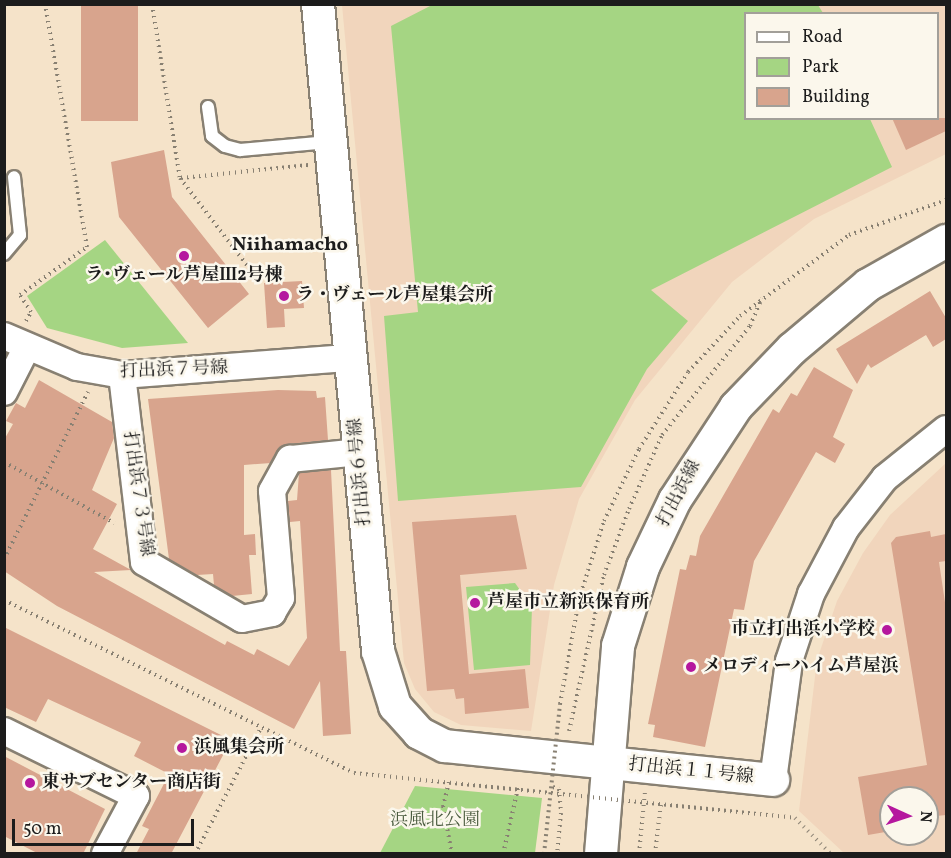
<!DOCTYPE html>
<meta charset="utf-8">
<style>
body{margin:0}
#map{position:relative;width:951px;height:858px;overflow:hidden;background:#f5e3c9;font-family:Vollkorn,"Noto Serif JP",serif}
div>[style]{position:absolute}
.built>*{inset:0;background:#f1d5bc}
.green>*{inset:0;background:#a5d583}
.building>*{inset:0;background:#d8a48d;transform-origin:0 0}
.path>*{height:4px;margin-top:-2px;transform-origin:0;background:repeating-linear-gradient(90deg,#888072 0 1.5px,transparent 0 6px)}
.roads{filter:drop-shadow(2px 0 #888072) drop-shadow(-2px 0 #888072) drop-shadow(0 2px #888072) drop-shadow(0 -2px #888072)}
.service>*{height:12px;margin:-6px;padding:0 6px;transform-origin:6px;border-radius:6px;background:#fff}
.minor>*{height:26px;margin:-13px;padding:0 13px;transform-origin:13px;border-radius:13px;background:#fff}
.tertiary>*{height:32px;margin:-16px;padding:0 16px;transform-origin:16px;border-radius:16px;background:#fff}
.path-bridge>*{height:4px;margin-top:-2px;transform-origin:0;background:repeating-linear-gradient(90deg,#888072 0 1.5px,transparent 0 6px)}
.dots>*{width:16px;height:16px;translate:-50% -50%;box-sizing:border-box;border:3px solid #fbf7ec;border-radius:50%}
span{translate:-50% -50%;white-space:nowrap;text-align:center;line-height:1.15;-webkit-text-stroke:5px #fbf7ec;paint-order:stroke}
.poi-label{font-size:18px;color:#1c1c1c;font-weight:700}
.left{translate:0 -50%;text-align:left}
.right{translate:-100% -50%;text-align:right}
.street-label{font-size:18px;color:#1c1c1c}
.park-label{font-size:18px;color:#4c5d40}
.neighbourhood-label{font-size:20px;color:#1c1c1c;font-weight:700}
.frame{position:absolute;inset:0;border:6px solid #1c1c1c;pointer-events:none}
.legend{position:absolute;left:744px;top:12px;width:195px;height:108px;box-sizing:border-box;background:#fbf7ec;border:2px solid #a29f99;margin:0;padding:8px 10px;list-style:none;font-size:18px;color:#1c1c1c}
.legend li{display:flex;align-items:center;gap:12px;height:30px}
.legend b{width:30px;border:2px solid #a29f99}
.north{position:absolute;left:879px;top:786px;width:60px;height:60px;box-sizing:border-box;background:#fbf7ec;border:2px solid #a29f99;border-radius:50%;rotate:93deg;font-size:16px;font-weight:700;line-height:24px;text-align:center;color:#1c1c1c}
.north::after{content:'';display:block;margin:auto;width:21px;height:27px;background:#b5179e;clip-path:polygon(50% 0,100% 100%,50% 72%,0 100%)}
.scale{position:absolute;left:12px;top:819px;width:182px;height:27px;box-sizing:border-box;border:3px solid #1c1c1c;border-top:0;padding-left:8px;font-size:18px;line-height:21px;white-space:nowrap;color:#1c1c1c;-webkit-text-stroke:4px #fbf7ec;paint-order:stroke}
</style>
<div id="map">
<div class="built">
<div style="clip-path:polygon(evenodd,342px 5px,946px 5px,946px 154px,814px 219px,732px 282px,635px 400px,579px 499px,554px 585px,531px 731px,461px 725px,434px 712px,415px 689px,404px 663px,342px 5px,746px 14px,938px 14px,938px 118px,746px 118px,746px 14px)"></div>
<div style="clip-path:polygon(evenodd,946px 463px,946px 853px,844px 853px,799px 811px,817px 660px,837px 601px,863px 553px,890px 515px,946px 463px,891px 798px,927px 798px,927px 834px,891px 834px,891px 798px)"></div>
</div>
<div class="green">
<div style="clip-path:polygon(432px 5px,818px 5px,823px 13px,746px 14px,746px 118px,870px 119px,892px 167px,651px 290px,688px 321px,647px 369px,581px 487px,398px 501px,384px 316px,418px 312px,391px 26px)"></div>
<div style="clip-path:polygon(105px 240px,188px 343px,122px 348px,47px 328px,27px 296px)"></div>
<div style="clip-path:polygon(515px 583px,532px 607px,530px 665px,474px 670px,466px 587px)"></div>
<div style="clip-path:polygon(415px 786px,542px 798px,535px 853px,380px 853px)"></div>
</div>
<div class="building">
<div style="left:81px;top:4px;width:57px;height:117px"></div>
<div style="clip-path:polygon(892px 118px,946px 118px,946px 131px,906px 150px)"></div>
<div style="clip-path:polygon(164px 150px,172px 197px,249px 294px,208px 328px,119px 217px,111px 162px)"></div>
<div style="clip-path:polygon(302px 281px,304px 308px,284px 309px,285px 327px,267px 328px,264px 283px)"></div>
<div style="clip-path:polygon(930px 291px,946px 318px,946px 339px,933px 347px,926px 335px,871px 368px,868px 364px,857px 384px,836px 349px)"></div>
<div style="clip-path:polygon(814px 367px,853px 390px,833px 437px,845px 444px,835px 463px,816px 452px,754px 561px,744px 610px,734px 609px,705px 747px,653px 737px,655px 725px,648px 724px,680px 569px,686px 570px,690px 555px,696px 556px,700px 536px,773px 409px,779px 413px,791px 393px,797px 396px)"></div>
<div style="clip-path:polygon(39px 380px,112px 422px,114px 438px,92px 490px,117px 504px,93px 549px,131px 570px,94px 572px,225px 645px,227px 641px,254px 655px,257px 649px,289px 666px,307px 638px,300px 521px,290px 522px,288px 501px,297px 500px,299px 473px,331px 470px,340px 651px,346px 651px,351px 734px,323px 736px,320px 681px,294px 729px,57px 606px,4px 571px,4px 440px,13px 424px,6px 421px,16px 403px,25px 408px)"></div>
<div style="clip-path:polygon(278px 390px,316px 391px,317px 398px,325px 397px,328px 440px,288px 444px,271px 463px,244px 465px,244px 535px,255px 534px,256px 555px,249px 555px,252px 594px,232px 596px,214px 585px,213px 574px,197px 575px,169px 559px,148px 399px)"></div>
<div style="clip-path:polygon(516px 515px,527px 569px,460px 575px,469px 674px,525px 669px,529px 708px,465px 714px,464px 698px,456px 699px,454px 689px,427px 691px,412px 522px)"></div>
<div style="clip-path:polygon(930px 531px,931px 537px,946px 534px,946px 561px,939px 562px,946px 609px,946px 815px,936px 816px,933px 798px,891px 798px,891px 831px,868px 835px,858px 777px,927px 765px,891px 543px,896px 537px)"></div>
<div style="clip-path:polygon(4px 627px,231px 740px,171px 854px,136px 854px,149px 829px,142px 826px,169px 774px,134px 756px,141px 742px,48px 699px,36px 722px,4px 707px)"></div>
<div style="clip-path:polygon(4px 756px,105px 809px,83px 854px,39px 854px,4px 836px)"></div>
</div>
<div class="path">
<div style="left:152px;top:4px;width:176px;rotate:80.9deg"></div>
<div style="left:180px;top:178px;width:130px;rotate:52.5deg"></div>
<div style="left:181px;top:178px;width:128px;rotate:-5.8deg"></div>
<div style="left:26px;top:321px;width:10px;rotate:-61deg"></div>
<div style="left:31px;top:312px;width:20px;rotate:-123deg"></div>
<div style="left:20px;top:295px;width:82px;rotate:-35.6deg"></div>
<div style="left:87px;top:247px;width:247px;rotate:-99.8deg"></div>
<div style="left:4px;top:462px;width:126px;rotate:29deg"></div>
<div style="left:4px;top:559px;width:187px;rotate:-63.3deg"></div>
<div style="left:4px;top:600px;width:390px;rotate:26.3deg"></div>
<div style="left:560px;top:704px;width:107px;rotate:-79.7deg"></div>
<div style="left:579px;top:599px;width:82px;rotate:-72.2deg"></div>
<div style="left:604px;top:521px;width:80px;rotate:-64.1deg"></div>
<div style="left:639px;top:449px;width:91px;rotate:-57.5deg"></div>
<div style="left:688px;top:372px;width:76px;rotate:-47.1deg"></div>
<div style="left:740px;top:316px;width:136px;rotate:-36.6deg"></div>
<div style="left:849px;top:235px;width:103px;rotate:-19.8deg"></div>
<div style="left:569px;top:731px;width:160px;rotate:-77.4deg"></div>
<div style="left:604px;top:575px;width:71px;rotate:-69.3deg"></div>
<div style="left:629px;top:509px;width:81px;rotate:-66deg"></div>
<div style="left:662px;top:435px;width:140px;rotate:-51.1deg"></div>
<div style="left:750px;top:326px;width:30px;rotate:-67deg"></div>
<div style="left:449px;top:782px;width:25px;rotate:104deg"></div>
<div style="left:443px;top:806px;width:49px;rotate:79.4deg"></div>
<div style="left:553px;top:787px;width:6px;rotate:18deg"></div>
<div style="left:559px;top:789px;width:24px;rotate:85deg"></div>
<div style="left:561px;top:813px;width:41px;rotate:95.6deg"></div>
<div style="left:195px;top:854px;width:142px;rotate:-62.4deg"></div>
<div style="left:503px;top:854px;width:68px;rotate:-77.2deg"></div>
<div style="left:639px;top:854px;width:62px;rotate:-84.5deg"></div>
<div style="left:655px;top:854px;width:51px;rotate:-83.3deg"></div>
</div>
<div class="roads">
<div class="service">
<div style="left:208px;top:107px;width:29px;rotate:82deg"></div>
<div style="left:212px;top:136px;width:16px;rotate:38deg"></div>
<div style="left:225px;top:146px;width:16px;rotate:15deg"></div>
<div style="left:240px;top:150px;width:89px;rotate:-5.1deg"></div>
<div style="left:4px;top:254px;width:25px;rotate:-50deg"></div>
<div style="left:20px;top:235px;width:58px;rotate:-95.9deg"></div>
</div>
<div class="minor">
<div style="left:4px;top:336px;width:79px;rotate:23deg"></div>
<div style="left:77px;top:367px;width:46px;rotate:10.1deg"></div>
<div style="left:122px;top:375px;width:229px;rotate:-4.3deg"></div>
<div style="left:122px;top:375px;width:188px;rotate:83.3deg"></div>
<div style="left:144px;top:562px;width:113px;rotate:30.2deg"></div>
<div style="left:242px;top:619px;width:31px;rotate:-11deg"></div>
<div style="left:272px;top:613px;width:17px;rotate:-59deg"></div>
<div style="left:281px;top:598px;width:107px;rotate:-94.8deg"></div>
<div style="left:272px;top:491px;width:37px;rotate:-61deg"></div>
<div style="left:290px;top:459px;width:69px;rotate:-5.8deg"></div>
<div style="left:4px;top:392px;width:51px;rotate:-62.9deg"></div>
<div style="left:4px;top:731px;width:147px;rotate:26.2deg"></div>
<div style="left:136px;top:796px;width:66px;rotate:118.1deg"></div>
<div style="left:773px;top:780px;width:120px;rotate:-82.3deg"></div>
<div style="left:789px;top:661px;width:71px;rotate:-71.8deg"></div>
<div style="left:811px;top:594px;width:75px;rotate:-62.1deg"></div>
<div style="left:846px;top:528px;width:63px;rotate:-52deg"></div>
<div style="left:885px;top:478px;width:78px;rotate:-38.8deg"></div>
</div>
<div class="tertiary">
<div style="left:318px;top:4px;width:650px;rotate:84.7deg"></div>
<div style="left:378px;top:651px;width:58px;rotate:72.8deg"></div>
<div style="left:395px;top:706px;width:36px;rotate:48deg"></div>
<div style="left:419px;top:733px;width:29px;rotate:27deg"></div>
<div style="left:445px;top:746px;width:330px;rotate:5.9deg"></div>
<div style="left:601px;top:854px;width:209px;rotate:-85.3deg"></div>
<div style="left:618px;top:646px;width:83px;rotate:-72.4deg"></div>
<div style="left:643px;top:567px;width:74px;rotate:-64.5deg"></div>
<div style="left:675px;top:500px;width:111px;rotate:-56.7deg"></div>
<div style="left:736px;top:407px;width:81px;rotate:-46deg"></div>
<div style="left:792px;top:349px;width:99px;rotate:-40.1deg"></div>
<div style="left:868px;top:285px;width:90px;rotate:-29.4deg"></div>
</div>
</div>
<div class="path-bridge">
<div style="left:354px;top:773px;width:443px;rotate:5.8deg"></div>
<div style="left:795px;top:818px;width:51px;rotate:45deg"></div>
<div style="left:544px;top:854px;width:151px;rotate:-83.9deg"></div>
</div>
<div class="dots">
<div style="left:184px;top:256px;background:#b5179e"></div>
<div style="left:284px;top:296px;background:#b5179e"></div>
<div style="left:475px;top:603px;background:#b5179e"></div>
<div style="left:887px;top:630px;background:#b5179e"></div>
<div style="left:691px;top:667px;background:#b5179e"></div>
<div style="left:182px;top:748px;background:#b5179e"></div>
<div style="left:30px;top:783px;background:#b5179e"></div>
</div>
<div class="poi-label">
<span style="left:184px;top:276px">ラ･ヴェール芦屋Ⅲ2号棟</span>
<span class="left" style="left:296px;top:296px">ラ・ヴェール芦屋集会所</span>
<span class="left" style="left:487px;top:603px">芦屋市立新浜保育所</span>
<span class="right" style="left:875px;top:630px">市立打出浜小学校</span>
<span class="left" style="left:703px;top:667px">メロディーハイム芦屋浜</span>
<span class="left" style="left:194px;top:748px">浜風集会所</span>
<span class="left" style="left:42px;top:783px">東サブセンター商店街</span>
</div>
<div class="street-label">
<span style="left:174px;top:371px;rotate:-2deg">打出浜７号線</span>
<span style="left:361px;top:472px;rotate:-95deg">打出浜６号線</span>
<span style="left:137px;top:494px;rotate:82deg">打出浜７３号線</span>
<span style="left:680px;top:494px;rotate:-62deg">打出浜線</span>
<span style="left:691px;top:772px;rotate:6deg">打出浜１１号線</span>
</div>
<div class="park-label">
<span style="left:435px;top:821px">浜風北公園</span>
</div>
<div class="neighbourhood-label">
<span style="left:290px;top:245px">Niihamacho</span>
</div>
<div class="frame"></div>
<ul class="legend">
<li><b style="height:8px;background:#fff"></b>Road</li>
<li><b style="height:16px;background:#a5d583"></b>Park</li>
<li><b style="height:16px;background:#d8a48d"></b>Building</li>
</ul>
<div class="north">N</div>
<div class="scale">50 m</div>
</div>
